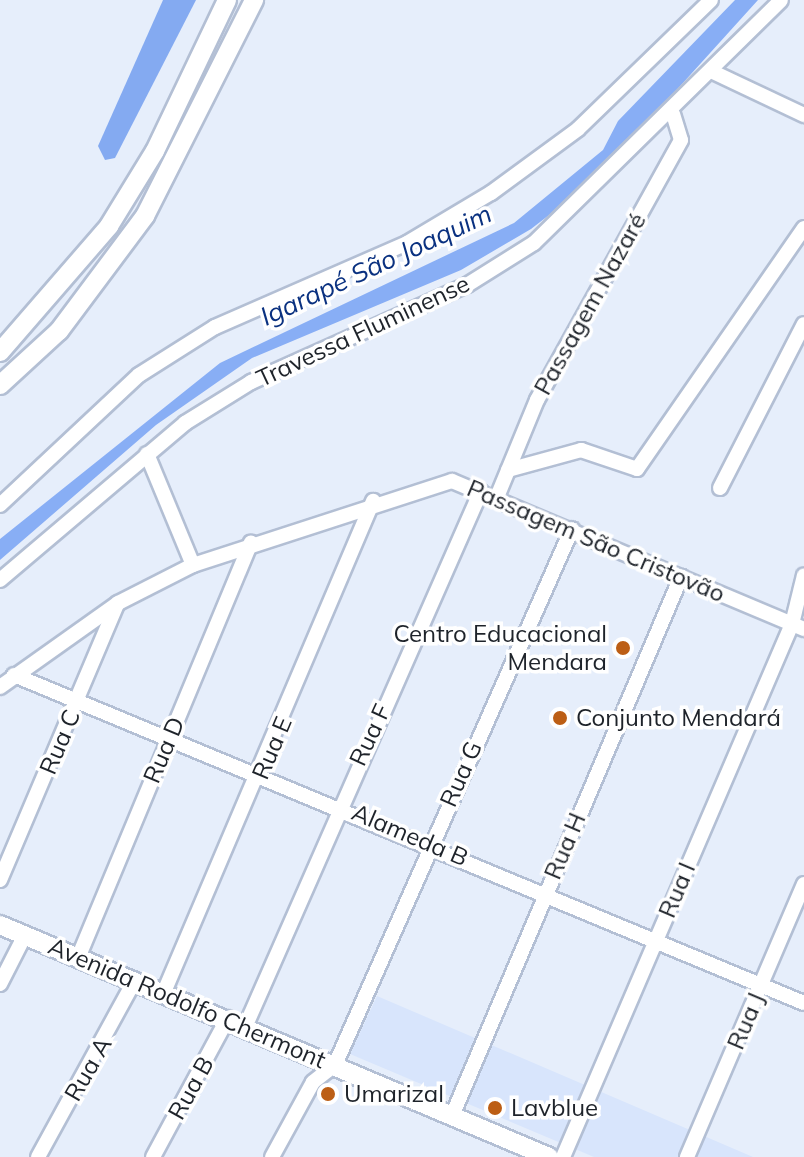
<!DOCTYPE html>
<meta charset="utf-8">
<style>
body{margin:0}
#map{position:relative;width:804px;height:1157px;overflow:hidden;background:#e6eefb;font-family:Mulish,sans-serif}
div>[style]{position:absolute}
.built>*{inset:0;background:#d8e5fc}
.forest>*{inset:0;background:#84aaf1}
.water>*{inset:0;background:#88aef5}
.roads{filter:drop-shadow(2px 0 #b3bfd4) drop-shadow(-2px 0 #b3bfd4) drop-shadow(0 2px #b3bfd4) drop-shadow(0 -2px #b3bfd4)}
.minor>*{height:14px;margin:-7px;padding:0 7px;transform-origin:7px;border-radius:7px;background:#fff}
.major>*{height:18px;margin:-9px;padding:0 9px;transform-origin:9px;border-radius:9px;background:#fff}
.dots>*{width:22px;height:22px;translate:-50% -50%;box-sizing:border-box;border:4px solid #fff;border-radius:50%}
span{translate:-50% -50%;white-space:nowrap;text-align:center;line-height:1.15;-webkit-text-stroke:7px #fff;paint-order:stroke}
.street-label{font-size:24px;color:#1e232a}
.poi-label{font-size:24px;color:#1e232a}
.right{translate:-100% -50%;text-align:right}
.left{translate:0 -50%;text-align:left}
.water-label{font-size:26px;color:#0a3180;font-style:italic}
</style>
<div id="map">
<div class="built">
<div style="clip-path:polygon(377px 996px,753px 1157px,594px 1157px,350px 1054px)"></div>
</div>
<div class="forest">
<div style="clip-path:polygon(163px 0,196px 0,115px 158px,105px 160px,98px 146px)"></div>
</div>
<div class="water">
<div style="clip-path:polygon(735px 0,758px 0,597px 178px,531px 229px,461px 270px,252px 358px,156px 425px,0 560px,0 539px,220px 363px,514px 223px,603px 150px,618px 121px)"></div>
</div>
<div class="roads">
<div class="minor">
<div style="left:713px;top:72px;width:101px;rotate:25.3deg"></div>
<div style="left:147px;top:454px;width:120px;rotate:67.5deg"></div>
<div style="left:508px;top:470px;width:76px;rotate:-15.3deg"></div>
<div style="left:581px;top:450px;width:59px;rotate:18.7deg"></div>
<div style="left:637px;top:469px;width:293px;rotate:-55.3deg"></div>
<div style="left:720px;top:488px;width:184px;rotate:-62.9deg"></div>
<div style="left:497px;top:497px;width:105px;rotate:-67.6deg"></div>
<div style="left:537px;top:400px;width:297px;rotate:-61deg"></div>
<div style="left:681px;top:140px;width:27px;rotate:-107deg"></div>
<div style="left:0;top:505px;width:190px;rotate:-43.1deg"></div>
<div style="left:139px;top:375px;width:90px;rotate:-32.3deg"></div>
<div style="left:215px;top:327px;width:210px;rotate:-23.6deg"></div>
<div style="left:407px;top:243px;width:98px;rotate:-30.8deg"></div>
<div style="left:491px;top:193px;width:108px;rotate:-36.3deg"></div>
<div style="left:578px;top:129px;width:185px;rotate:-44.1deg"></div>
<div style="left:0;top:580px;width:243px;rotate:-40.3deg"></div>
<div style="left:185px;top:423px;width:78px;rotate:-31.8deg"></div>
<div style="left:251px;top:382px;width:237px;rotate:-24.2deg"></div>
<div style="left:467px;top:285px;width:79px;rotate:-32.1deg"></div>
<div style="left:534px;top:243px;width:346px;rotate:-44.5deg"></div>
<div style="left:14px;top:675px;width:855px;rotate:22.55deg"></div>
<div style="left:0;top:687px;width:145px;rotate:-35.4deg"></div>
<div style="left:118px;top:603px;width:84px;rotate:-26.9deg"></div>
<div style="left:193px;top:565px;width:272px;rotate:-18deg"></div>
<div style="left:452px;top:481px;width:382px;rotate:22.8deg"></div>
<div style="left:0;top:880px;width:300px;rotate:-67deg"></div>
<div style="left:78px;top:958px;width:450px;rotate:-67.4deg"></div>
<div style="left:0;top:984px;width:55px;rotate:-63deg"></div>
<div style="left:164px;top:992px;width:534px;rotate:-66.94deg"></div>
<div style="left:246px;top:1025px;width:583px;rotate:-66.25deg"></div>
<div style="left:452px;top:1116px;width:586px;rotate:-66.98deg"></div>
<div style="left:38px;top:1157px;width:202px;rotate:-61.3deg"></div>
<div style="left:153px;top:1157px;width:158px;rotate:-61.7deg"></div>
<div style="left:272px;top:1157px;width:85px;rotate:-61.3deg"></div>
<div style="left:313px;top:1082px;width:28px;rotate:-38deg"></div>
<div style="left:335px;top:1065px;width:586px;rotate:-66.15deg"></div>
<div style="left:563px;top:1157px;width:580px;rotate:-66.75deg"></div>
<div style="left:792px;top:624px;width:50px;rotate:-76.2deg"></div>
<div style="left:687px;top:1157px;width:297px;rotate:-66.8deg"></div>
</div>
<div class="major">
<div style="left:0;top:352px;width:167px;rotate:-49.1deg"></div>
<div style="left:109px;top:226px;width:88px;rotate:-58.5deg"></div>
<div style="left:155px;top:151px;width:167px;rotate:-64.5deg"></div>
<div style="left:0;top:385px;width:80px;rotate:-42.5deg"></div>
<div style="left:59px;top:331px;width:144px;rotate:-53.2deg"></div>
<div style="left:145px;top:216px;width:242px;rotate:-63.2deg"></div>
<div style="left:0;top:925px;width:596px;rotate:22.91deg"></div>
</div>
</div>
<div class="dots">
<div style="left:623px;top:648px;background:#bc5e15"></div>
<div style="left:560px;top:718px;background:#bc5e15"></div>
<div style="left:328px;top:1094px;background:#bc5e15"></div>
<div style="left:495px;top:1108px;background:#bc5e15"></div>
</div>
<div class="street-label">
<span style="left:590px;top:304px;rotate:-61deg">Passagem Nazaré</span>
<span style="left:363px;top:331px;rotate:-25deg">Travessa Fluminense</span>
<span style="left:596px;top:541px;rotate:23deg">Passagem São Cristovão</span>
<span style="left:370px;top:735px;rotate:-65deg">Rua F</span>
<span style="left:60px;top:742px;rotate:-67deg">Rua C</span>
<span style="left:272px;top:748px;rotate:-67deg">Rua E</span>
<span style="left:164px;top:750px;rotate:-67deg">Rua D</span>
<span style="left:461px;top:774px;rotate:-66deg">Rua G</span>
<span style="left:410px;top:835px;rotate:23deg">Alameda B</span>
<span style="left:565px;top:846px;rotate:-67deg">Rua H</span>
<span style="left:677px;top:890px;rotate:-67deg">Rua I</span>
<span style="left:187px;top:1003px;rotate:23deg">Avenida Rodolfo Chermont</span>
<span style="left:746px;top:1021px;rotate:-67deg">Rua J</span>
<span style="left:88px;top:1069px;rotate:-60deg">Rua A</span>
<span style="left:191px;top:1088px;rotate:-61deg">Rua B</span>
</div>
<div class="poi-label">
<span class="right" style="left:607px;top:648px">Centro Educacional<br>Mendara</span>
<span class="left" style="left:576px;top:718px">Conjunto Mendará</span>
<span class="left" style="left:344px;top:1094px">Umarizal</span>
<span class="left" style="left:511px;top:1108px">Lavblue</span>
</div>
<div class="water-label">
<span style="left:376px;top:265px;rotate:-25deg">Igarapé São Joaquim</span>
</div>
</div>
